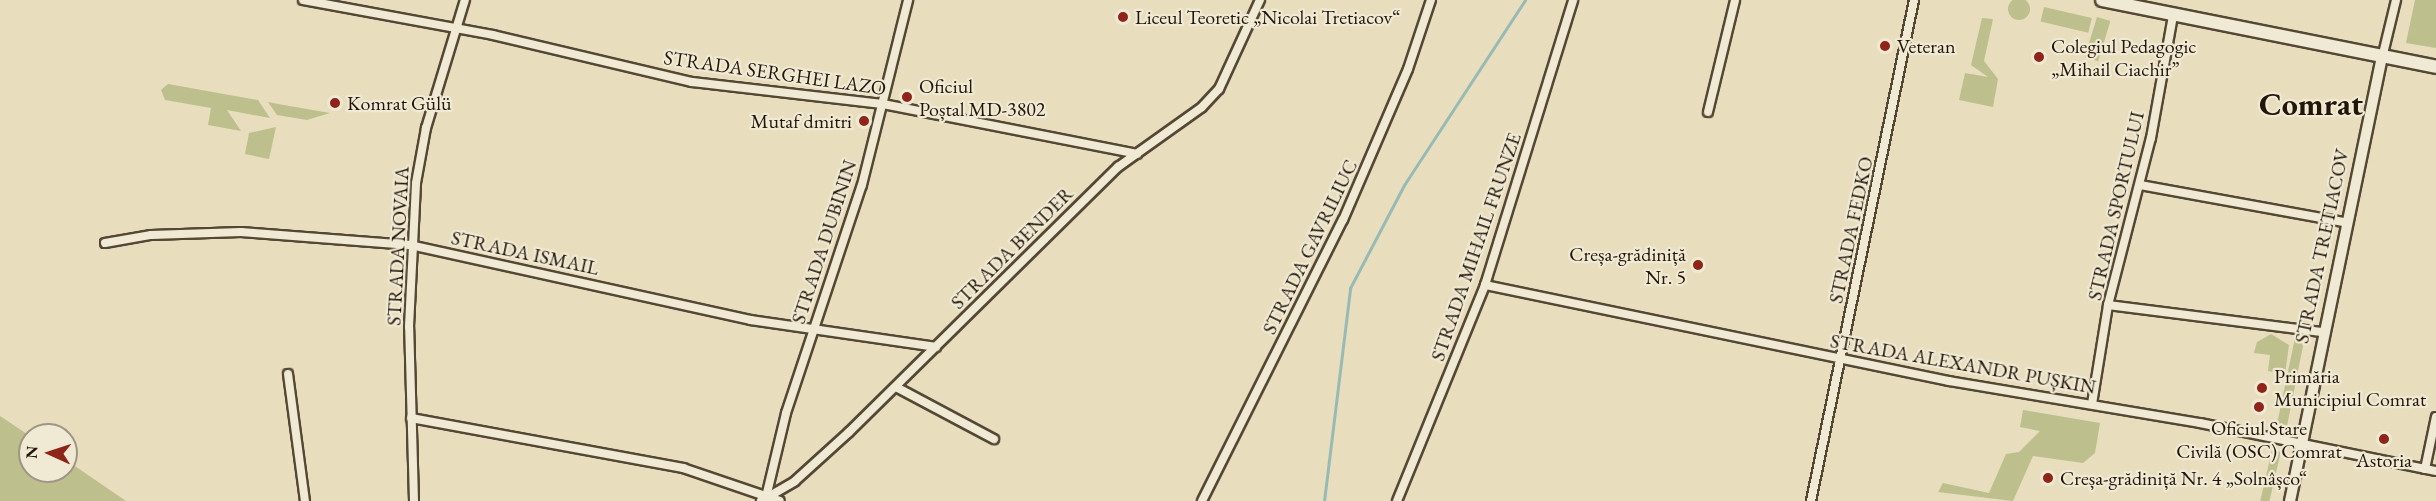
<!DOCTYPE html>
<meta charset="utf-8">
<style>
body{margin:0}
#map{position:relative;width:2436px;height:501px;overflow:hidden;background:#e8ddbd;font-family:"EB Garamond",serif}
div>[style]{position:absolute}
.green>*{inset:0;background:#bdbf8d;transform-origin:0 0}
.round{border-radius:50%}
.stream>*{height:3px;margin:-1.5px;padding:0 1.5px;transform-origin:1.5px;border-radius:1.5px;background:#97bbb4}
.roads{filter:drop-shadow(2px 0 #544835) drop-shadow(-2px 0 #544835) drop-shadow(0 2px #544835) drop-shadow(0 -2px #544835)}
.minor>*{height:8px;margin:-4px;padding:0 4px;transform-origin:4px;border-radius:4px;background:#f0e9d4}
.tertiary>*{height:10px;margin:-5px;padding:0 5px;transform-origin:5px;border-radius:5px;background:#f0e9d4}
.secondary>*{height:12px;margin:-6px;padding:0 6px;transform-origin:6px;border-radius:6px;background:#f0e9d4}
.dots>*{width:16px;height:16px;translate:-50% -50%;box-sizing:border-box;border:3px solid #f0e9d4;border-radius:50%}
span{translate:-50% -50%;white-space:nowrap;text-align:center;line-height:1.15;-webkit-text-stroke:4.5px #f0e9d4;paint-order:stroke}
.poi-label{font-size:20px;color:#221608}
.left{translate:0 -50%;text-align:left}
.right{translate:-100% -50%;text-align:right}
.street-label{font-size:20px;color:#221608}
.town-label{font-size:32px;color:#221608;font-weight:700}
.north{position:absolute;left:18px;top:423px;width:60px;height:60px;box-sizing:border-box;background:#f0e9d4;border:2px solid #9e9582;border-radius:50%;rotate:273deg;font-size:16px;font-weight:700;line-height:24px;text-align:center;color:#221608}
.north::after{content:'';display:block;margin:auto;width:21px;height:27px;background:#8f2418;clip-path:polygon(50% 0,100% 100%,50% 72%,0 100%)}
</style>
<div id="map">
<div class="green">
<div class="round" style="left:2008px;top:-2px;width:22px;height:22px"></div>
<div style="clip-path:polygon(2415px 0,2436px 0,2436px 48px,2406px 43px)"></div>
<div style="left:2044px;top:7px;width:49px;height:15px;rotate:13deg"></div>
<div style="left:2097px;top:17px;width:14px;height:42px;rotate:17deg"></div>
<div style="clip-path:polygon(1982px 18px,1993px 19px,1984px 61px,1998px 79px,1993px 107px,1959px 100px,1965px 73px,1988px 77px,1971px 65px)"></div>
<div style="clip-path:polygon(168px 84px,258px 100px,270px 118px,227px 110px,241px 131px,208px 125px,211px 108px,165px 100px,161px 90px)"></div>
<div style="clip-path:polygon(268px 102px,278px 104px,330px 113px,307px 120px,277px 115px)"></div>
<div style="clip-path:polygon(276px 127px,269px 159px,245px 154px,249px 133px)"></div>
<div style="clip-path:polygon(2296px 333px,2303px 346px,2287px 426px,2276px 429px)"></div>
<div style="clip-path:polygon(2271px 334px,2289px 345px,2285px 374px,2268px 371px,2270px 355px,2254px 353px,2257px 342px)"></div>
<div style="clip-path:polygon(2023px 410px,2100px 423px,2095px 453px,2083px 463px,2033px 456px,2013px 501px,1938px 492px,1943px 483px,1989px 493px,2006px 454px,2019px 452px,2040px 431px,2020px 427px)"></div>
<div style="clip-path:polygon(0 416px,30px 436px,30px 471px,66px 471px,66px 460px,126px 501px,0 501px)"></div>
<div style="left:2272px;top:450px;width:9px;height:52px;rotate:13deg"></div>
</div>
<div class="stream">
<div style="left:1324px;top:501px;width:215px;rotate:-83deg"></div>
<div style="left:1350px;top:288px;width:116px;rotate:-62.3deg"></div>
<div style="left:1404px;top:185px;width:221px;rotate:-56.8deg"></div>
</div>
<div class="roads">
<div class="minor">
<div style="left:303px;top:0;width:193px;rotate:10.4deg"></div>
<div style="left:493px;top:35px;width:204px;rotate:13.3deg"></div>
<div style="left:692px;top:82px;width:192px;rotate:6.6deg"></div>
<div style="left:883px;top:104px;width:259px;rotate:11.1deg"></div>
<div style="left:2382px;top:58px;width:60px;rotate:-76.4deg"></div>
<div style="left:1708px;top:112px;width:115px;rotate:-76.4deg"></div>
<div style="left:2140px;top:185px;width:207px;rotate:10.3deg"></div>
<div style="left:105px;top:243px;width:47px;rotate:-9.9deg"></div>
<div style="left:151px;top:235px;width:90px;rotate:-1.9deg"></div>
<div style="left:241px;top:232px;width:169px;rotate:4.4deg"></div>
<div style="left:410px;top:245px;width:349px;rotate:12.4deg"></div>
<div style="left:751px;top:320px;width:187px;rotate:8.3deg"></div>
<div style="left:1485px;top:285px;width:474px;rotate:11.7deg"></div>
<div style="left:1949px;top:381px;width:254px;rotate:9.5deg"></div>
<div style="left:2200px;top:423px;width:241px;rotate:11.5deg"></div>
<div style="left:2108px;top:305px;width:217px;rotate:7.2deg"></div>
<div style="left:288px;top:374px;width:128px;rotate:82.4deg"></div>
<div style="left:896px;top:387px;width:111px;rotate:28deg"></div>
<div style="left:2092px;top:404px;width:100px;rotate:-80.8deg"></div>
<div style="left:2108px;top:305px;width:172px;rotate:-75.6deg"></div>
<div style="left:2151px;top:138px;width:124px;rotate:-79.8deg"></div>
<div style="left:411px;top:418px;width:277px;rotate:10.4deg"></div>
<div style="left:683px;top:468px;width:102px;rotate:18.8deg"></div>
<div style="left:2425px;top:469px;width:53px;rotate:-78.1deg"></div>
<div style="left:767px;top:493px;width:82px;rotate:-76.6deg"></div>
<div style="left:786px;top:413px;width:240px;rotate:-71.6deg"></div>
<div style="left:862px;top:185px;width:191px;rotate:-76deg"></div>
<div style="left:414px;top:501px;width:174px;rotate:-91.6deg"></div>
<div style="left:409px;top:327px;width:144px;rotate:-87.2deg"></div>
<div style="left:416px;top:183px;width:56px;rotate:-79.7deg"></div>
<div style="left:426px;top:128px;width:134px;rotate:-73.1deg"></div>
<div style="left:761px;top:501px;width:39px;rotate:-30deg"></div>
<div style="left:795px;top:481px;width:73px;rotate:-42.2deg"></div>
<div style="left:849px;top:432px;width:378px;rotate:-44.6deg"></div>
<div style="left:1118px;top:167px;width:103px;rotate:-35.5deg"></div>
<div style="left:1202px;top:107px;width:25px;rotate:-47deg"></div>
<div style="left:1219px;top:89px;width:98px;rotate:-65.3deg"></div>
<div style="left:1202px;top:501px;width:314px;rotate:-63.4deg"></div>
<div style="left:1343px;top:220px;width:164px;rotate:-66.7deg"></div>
<div style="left:1408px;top:69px;width:73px;rotate:-71.6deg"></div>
<div style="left:1397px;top:501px;width:233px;rotate:-67.8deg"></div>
<div style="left:1485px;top:285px;width:298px;rotate:-72.8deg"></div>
<div style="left:1811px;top:501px;width:511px;rotate:-78.38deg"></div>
</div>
<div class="tertiary">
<div style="left:2290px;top:501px;width:452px;rotate:-78.3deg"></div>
</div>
<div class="secondary">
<div style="left:2102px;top:0;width:341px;rotate:11.3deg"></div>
</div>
</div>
<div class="dots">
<div style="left:1123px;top:17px;background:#8f2418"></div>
<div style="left:1885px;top:46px;background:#8f2418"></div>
<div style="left:2039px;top:57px;background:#8f2418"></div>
<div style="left:907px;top:97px;background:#8f2418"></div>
<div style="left:335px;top:103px;background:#8f2418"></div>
<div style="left:864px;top:121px;background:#8f2418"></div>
<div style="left:1698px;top:265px;background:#8f2418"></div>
<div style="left:2262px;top:388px;background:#8f2418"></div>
<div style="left:2259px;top:407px;background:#8f2418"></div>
<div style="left:2384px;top:439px;background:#8f2418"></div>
<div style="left:2048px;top:478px;background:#8f2418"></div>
</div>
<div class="poi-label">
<span class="left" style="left:1135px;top:17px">Liceul Teoretic „Nicolai Tretiacov“</span>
<span class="left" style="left:1897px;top:46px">Veteran</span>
<span class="left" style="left:2051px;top:58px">Colegiul Pedagogic<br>„Mihail Ciachir”</span>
<span class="left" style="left:919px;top:98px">Oficiul<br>Poștal MD-3802</span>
<span class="left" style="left:347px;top:103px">Komrat Gülü</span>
<span class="right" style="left:852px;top:121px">Mutaf dmitri</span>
<span class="right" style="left:1686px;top:266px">Creșa-grădiniță<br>Nr. 5</span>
<span class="left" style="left:2274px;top:388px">Primăria<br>Municipiul Comrat</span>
<span style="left:2259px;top:440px">Oficiul Stare<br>Civilă (OSC) Comrat</span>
<span style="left:2384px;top:460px">Astoria</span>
<span class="left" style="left:2060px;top:478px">Creșa-grădiniță Nr. 4 „Solnâșco“</span>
</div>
<div class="street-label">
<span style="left:775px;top:73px;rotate:8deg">STRADA SERGHEI LAZO</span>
<span style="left:2116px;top:206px;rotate:-77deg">STRADA SPORTULUI</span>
<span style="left:1851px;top:230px;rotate:-78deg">STRADA FEDKO</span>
<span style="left:824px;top:242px;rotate:-72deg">STRADA DUBININ</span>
<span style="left:398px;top:246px;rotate:-87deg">STRADA NOVAIA</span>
<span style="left:2322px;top:246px;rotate:-78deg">STRADA TRETIACOV</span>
<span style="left:1310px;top:247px;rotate:-64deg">STRADA GAVRILIUC</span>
<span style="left:1476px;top:247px;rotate:-71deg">STRADA MIHAIL FRUNZE</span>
<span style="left:1012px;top:248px;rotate:-45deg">STRADA BENDER</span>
<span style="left:525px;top:253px;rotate:12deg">STRADA ISMAIL</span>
<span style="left:1963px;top:364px;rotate:10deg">STRADA ALEXANDR PUȘKIN</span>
</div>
<div class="town-label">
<span style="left:2311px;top:104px">Comrat</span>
</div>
<div class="north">N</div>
</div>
